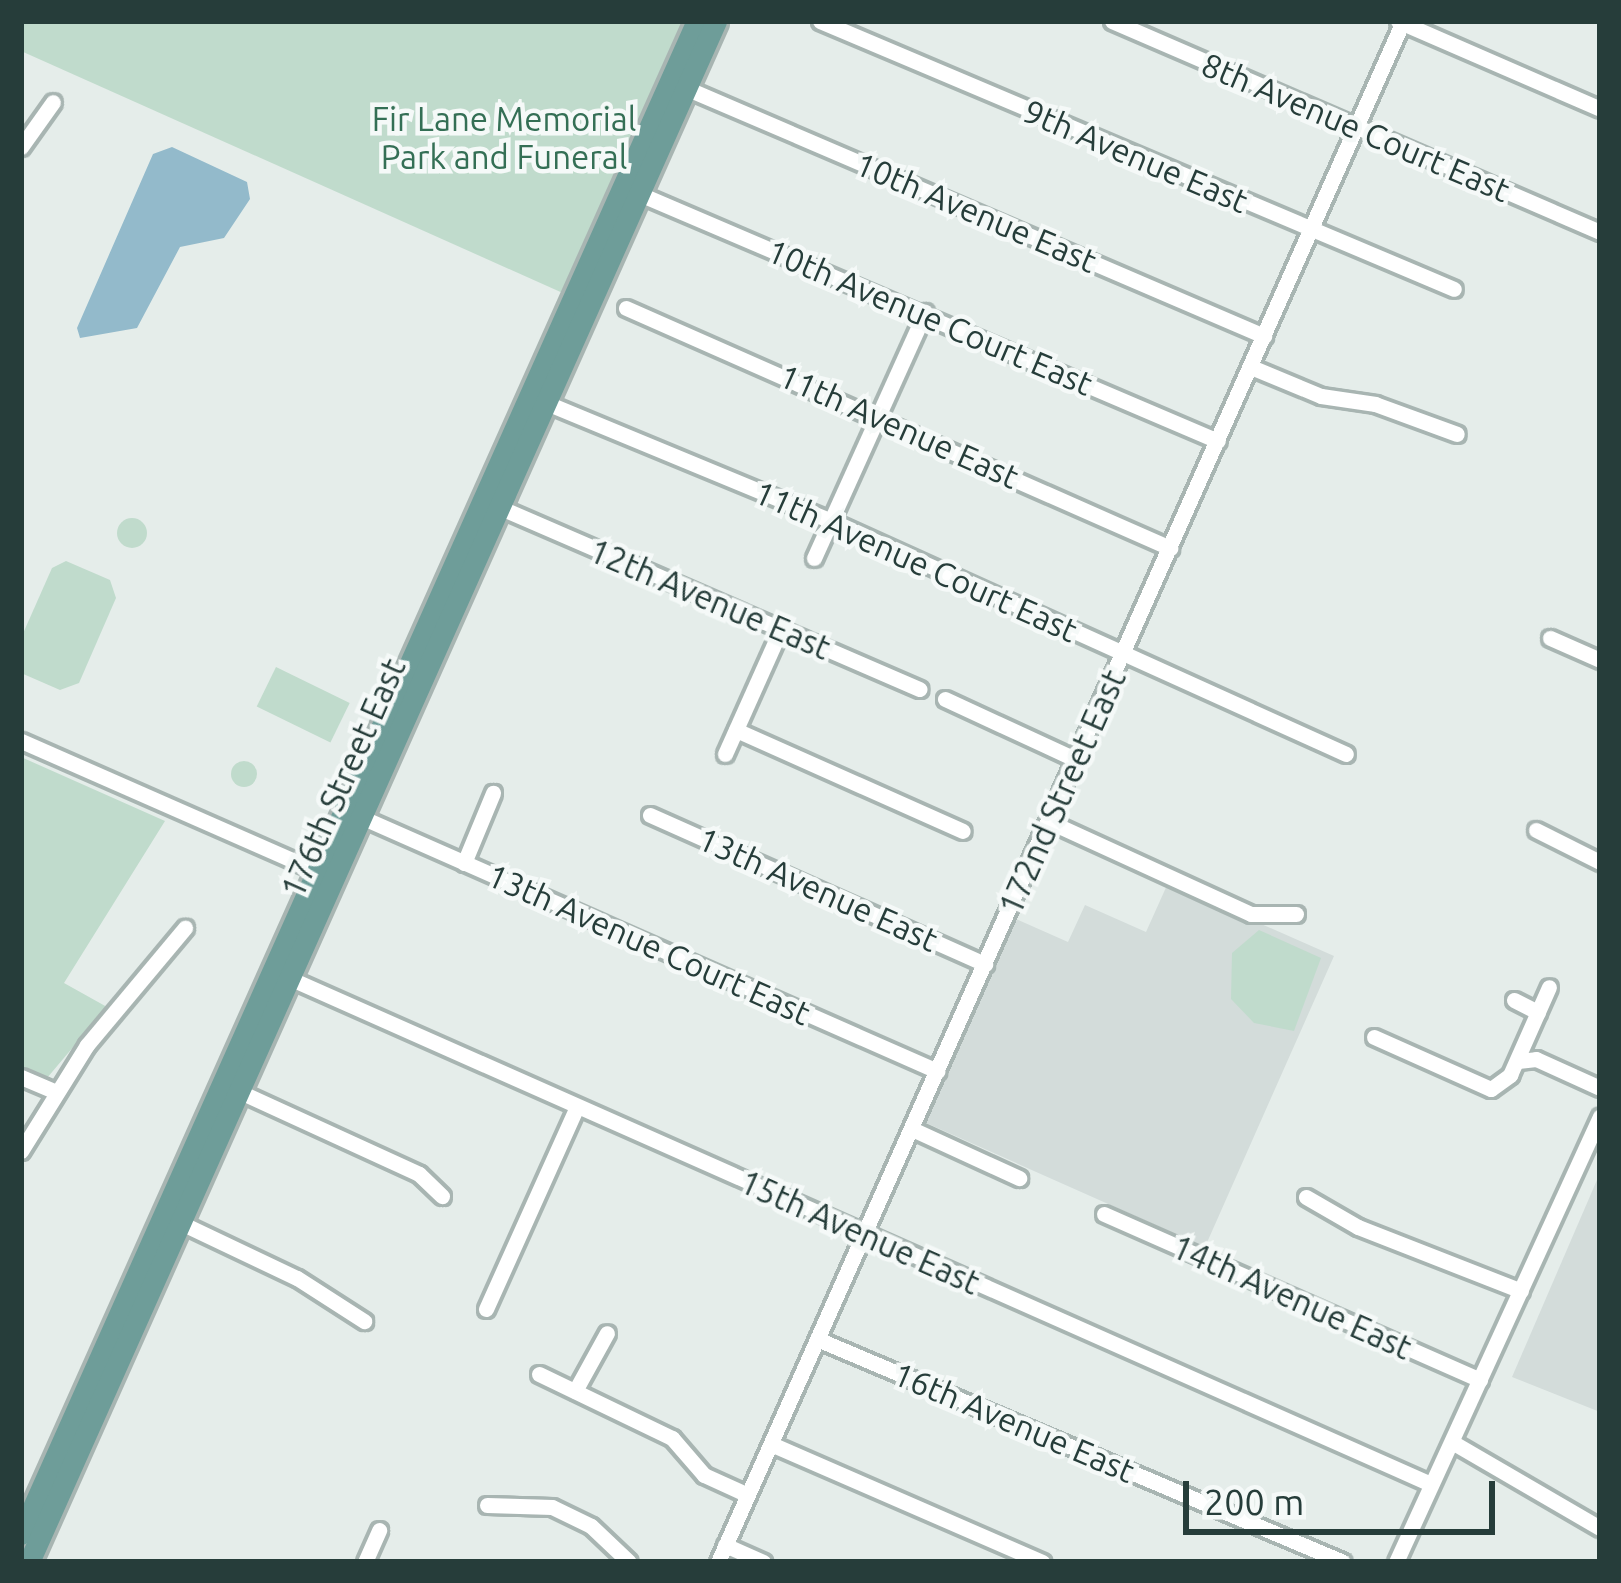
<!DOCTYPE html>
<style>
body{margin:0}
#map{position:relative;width:1621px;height:1583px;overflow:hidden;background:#e5edea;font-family:Ubuntu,sans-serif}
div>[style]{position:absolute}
.built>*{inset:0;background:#d3dcda}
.green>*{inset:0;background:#c0dbcc;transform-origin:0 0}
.round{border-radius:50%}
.water>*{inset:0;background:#93bacb}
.roads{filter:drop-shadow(3px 0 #a8b5b2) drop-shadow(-3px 0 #a8b5b2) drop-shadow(0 3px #a8b5b2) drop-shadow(0 -3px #a8b5b2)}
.minor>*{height:15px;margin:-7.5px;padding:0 7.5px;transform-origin:7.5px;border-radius:7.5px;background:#fff}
.major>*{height:21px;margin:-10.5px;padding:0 10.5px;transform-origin:10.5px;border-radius:10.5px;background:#6e9d99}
span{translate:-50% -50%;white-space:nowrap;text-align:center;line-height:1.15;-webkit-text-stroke:9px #f5f9f8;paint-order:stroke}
.park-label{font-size:33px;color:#346f55}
.street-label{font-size:33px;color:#263d3a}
.frame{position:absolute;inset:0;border:24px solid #263d3a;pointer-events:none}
.scale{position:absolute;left:1183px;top:1481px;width:312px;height:54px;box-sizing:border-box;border:6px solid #263d3a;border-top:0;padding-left:15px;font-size:36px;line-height:42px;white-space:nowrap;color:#263d3a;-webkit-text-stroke:9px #f5f9f8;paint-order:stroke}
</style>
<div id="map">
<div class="built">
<div style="clip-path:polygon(1168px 883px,1334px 956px,1205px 1247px,924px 1122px,1014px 918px,1068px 942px,1085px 905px,1146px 932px)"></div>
<div style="clip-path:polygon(1600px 1173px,1600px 1412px,1512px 1377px)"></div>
</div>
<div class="green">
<div style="clip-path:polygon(21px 21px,687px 21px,565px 294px,21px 51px)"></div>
<div class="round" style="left:117px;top:518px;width:30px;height:30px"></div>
<div style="clip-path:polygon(66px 561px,110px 580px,116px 598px,79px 683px,60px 690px,21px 673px,21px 638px,52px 568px)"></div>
<div style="left:276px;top:667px;width:82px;height:44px;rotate:26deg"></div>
<div style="clip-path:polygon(21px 757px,165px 821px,64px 983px,107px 1007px,47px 1078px,21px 1066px)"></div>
<div class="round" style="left:231px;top:761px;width:26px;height:26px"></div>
<div style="clip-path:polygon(1259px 930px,1321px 958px,1294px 1031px,1254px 1023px,1231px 999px,1232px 953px)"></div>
</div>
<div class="water">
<div style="clip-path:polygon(172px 147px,247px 182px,250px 199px,224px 238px,180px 247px,137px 328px,80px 338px,77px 328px,153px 154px)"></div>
</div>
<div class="roads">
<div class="minor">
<div style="left:820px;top:21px;width:688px;rotate:22.91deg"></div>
<div style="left:1112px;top:21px;width:532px;rotate:23.38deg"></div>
<div style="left:1398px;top:21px;width:220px;rotate:23.5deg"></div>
<div style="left:688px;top:89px;width:627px;rotate:23.21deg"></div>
<div style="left:21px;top:147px;width:55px;rotate:-54.6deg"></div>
<div style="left:642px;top:195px;width:626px;rotate:23.13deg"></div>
<div style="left:626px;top:308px;width:595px;rotate:23.81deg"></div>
<div style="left:1251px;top:367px;width:76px;rotate:22.5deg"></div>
<div style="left:1321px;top:396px;width:55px;rotate:8.4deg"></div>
<div style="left:1375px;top:404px;width:87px;rotate:20.1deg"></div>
<div style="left:549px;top:404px;width:305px;rotate:22.5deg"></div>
<div style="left:831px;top:521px;width:565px;rotate:24.34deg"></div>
<div style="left:501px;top:508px;width:456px;rotate:23.4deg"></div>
<div style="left:814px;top:558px;width:270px;rotate:-65.7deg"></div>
<div style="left:1550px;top:638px;width:55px;rotate:23.7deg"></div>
<div style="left:945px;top:699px;width:145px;rotate:24.8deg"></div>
<div style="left:736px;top:730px;width:248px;rotate:24deg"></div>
<div style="left:21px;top:741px;width:331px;rotate:23.7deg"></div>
<div style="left:725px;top:754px;width:137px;rotate:-65.9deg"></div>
<div style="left:650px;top:815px;width:367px;rotate:24deg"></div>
<div style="left:361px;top:817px;width:630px;rotate:23.8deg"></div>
<div style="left:1050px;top:822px;width:221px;rotate:24.6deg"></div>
<div style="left:1251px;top:914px;width:45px"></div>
<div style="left:1536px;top:830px;width:72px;rotate:26.6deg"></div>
<div style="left:464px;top:863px;width:76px;rotate:-67.5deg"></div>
<div style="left:289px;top:978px;width:1249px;rotate:23.9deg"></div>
<div style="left:1514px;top:1000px;width:27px;rotate:27deg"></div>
<div style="left:1374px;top:1037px;width:128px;rotate:24deg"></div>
<div style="left:1491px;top:1089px;width:24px;rotate:-36deg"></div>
<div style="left:1510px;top:1075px;width:96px;rotate:-66.1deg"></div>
<div style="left:1518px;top:1061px;width:18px;rotate:-6deg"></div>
<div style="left:1536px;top:1059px;width:70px;rotate:24.4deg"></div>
<div style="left:21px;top:1077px;width:38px;rotate:23deg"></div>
<div style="left:238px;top:1091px;width:199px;rotate:24.6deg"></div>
<div style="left:419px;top:1174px;width:32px;rotate:44deg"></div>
<div style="left:912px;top:1129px;width:118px;rotate:24.6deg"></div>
<div style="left:21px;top:1151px;width:125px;rotate:-58.1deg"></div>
<div style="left:87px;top:1045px;width:153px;rotate:-50.1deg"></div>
<div style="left:1306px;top:1197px;width:60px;rotate:30deg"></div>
<div style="left:1358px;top:1227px;width:175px;rotate:21.4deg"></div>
<div style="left:1104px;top:1214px;width:411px;rotate:23.8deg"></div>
<div style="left:181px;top:1223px;width:128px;rotate:25.4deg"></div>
<div style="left:297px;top:1278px;width:80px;rotate:32.7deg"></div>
<div style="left:486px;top:1309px;width:219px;rotate:-65.8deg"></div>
<div style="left:817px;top:1339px;width:571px;rotate:22.97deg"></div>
<div style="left:539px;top:1374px;width:148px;rotate:25.7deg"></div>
<div style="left:672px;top:1438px;width:49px;rotate:49.1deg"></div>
<div style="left:704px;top:1475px;width:48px;rotate:24.4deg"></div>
<div style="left:575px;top:1391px;width:66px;rotate:-61.1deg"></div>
<div style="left:1452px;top:1442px;width:171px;rotate:30.2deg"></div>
<div style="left:771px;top:1444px;width:296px;rotate:23.5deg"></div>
<div style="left:487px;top:1505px;width:65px;rotate:1.8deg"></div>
<div style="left:552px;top:1507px;width:43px;rotate:26deg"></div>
<div style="left:591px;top:1526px;width:52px;rotate:43.5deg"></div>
<div style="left:725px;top:1545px;width:42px;rotate:24.1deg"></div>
<div style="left:365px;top:1562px;width:35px;rotate:-66deg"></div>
<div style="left:718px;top:1562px;width:1686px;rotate:-66.03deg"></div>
<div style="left:1396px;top:1562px;width:490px;rotate:-65.4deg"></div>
</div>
<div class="major">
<div style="left:21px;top:1534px;width:1657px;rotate:-65.93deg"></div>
<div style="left:29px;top:1562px;width:1687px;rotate:-65.97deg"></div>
</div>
</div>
<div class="park-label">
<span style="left:504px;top:138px">Fir Lane Memorial<br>Park and Funeral</span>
</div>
<div class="street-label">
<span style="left:1356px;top:127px;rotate:23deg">8th Avenue Court East</span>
<span style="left:1136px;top:156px;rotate:23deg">9th Avenue East</span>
<span style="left:976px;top:212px;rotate:23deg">10th Avenue East</span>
<span style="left:930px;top:317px;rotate:23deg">10th Avenue Court East</span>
<span style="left:899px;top:426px;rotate:24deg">11th Avenue East</span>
<span style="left:916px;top:561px;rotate:24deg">11th Avenue Court East</span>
<span style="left:710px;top:599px;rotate:23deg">12th Avenue East</span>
<span style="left:343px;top:778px;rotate:-66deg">176th Street East</span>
<span style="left:1062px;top:792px;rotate:-66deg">172nd Street East</span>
<span style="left:818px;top:889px;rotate:24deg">13th Avenue East</span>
<span style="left:649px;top:944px;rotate:24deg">13th Avenue Court East</span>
<span style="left:860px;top:1232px;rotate:24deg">15th Avenue East</span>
<span style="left:1292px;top:1297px;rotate:24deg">14th Avenue East</span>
<span style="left:1014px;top:1422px;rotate:23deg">16th Avenue East</span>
</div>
<div class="frame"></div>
<div class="scale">200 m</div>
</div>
